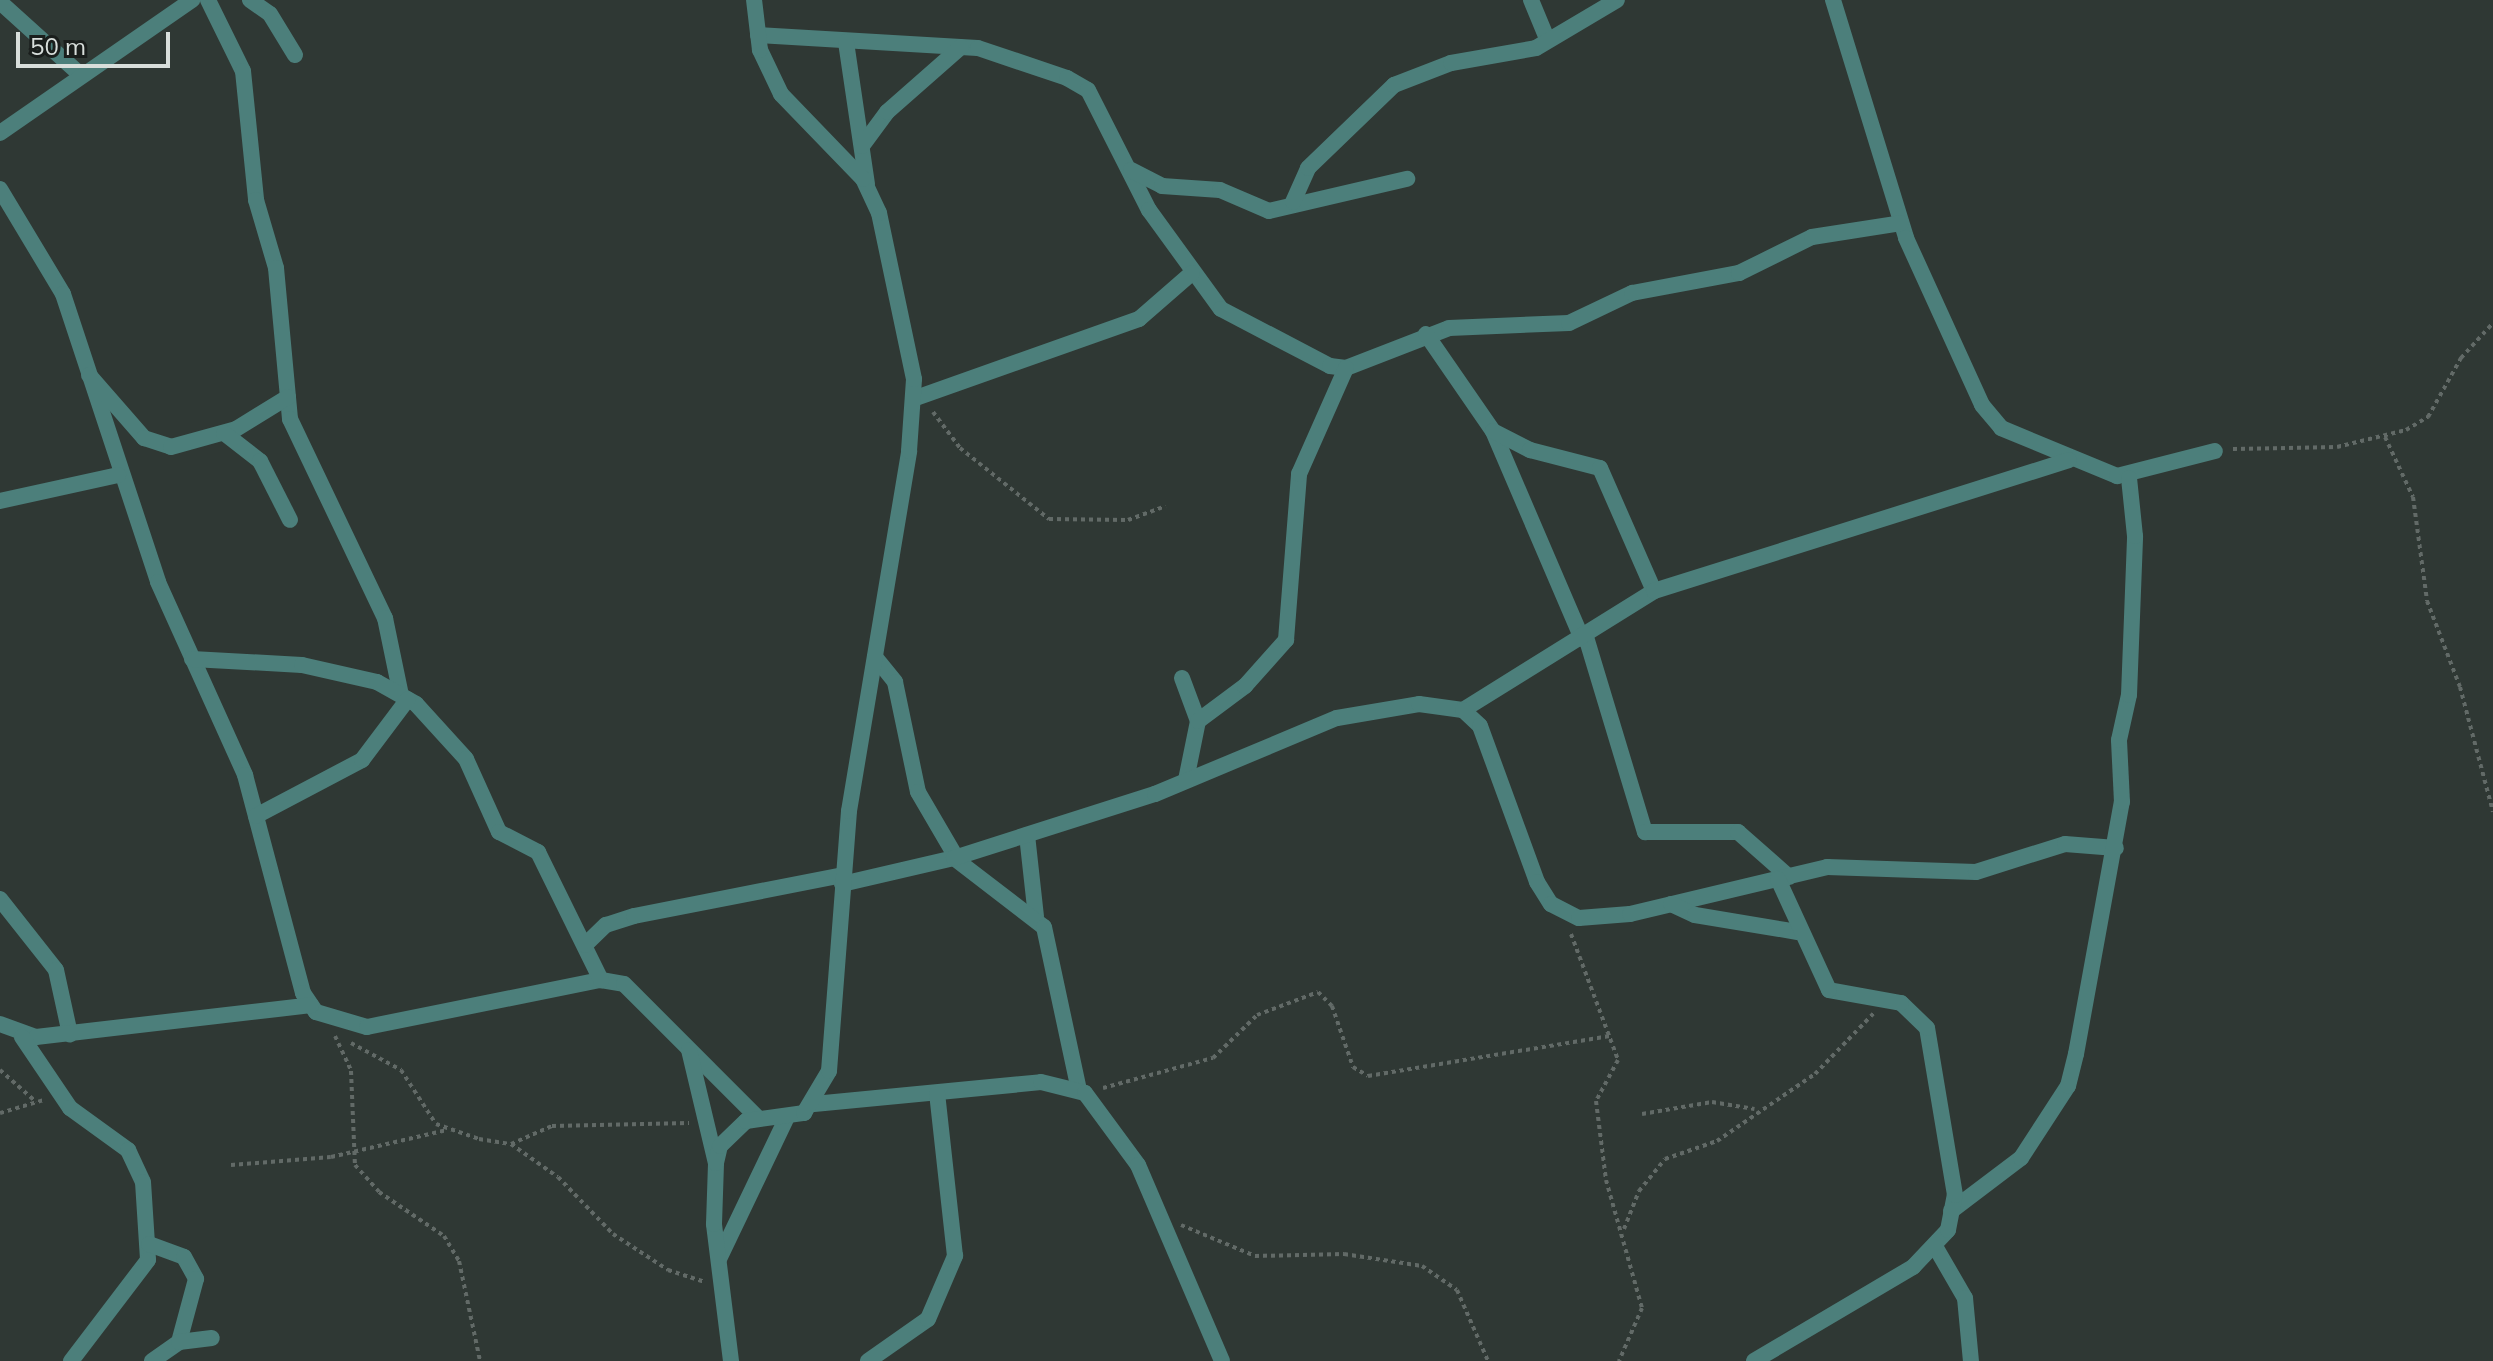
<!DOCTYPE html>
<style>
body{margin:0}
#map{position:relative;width:2493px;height:1361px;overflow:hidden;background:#2f3834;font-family:Mulish,sans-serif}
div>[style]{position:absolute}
.path>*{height:4px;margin-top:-2px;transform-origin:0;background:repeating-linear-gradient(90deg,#626a67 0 4px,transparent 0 8px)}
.street>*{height:16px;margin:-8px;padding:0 8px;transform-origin:8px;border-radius:8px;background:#4c7f7b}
span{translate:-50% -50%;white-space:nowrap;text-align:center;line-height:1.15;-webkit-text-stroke:8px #1a1e1c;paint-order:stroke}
.scale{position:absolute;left:16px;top:32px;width:154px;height:36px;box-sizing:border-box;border:4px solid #d8dedb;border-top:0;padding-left:10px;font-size:24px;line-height:28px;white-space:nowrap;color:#d8dedb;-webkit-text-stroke:6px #1a1e1c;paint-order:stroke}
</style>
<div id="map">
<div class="path">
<div style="left:933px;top:412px;width:45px;rotate:53.1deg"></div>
<div style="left:960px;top:448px;width:114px;rotate:38.6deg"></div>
<div style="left:1049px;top:519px;width:79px;rotate:0.7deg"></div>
<div style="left:1128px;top:520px;width:40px;rotate:-20.2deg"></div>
<div style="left:2385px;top:437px;width:66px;rotate:65deg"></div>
<div style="left:2413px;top:497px;width:105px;rotate:82.3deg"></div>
<div style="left:2427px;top:601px;width:92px;rotate:69deg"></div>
<div style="left:2460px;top:687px;width:129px;rotate:75.2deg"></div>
<div style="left:2233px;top:449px;width:104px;rotate:-1.1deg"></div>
<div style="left:2337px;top:447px;width:71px;rotate:-13.8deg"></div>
<div style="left:2406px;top:430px;width:26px;rotate:-31deg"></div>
<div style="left:2428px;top:417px;width:68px;rotate:-60.8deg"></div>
<div style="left:2461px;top:358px;width:47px;rotate:-47.6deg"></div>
<div style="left:1571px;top:934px;width:134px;rotate:69.5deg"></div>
<div style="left:1618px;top:1060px;width:47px;rotate:118.2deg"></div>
<div style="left:1596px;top:1101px;width:80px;rotate:82.8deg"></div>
<div style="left:1606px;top:1180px;width:133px;rotate:74.3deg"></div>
<div style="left:1642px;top:1308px;width:58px;rotate:113.5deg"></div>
<div style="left:335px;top:1036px;width:38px;rotate:65deg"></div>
<div style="left:351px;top:1071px;width:94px;rotate:87.6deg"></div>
<div style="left:355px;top:1165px;width:36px;rotate:48deg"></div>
<div style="left:379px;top:1192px;width:78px;rotate:34.1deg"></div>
<div style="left:444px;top:1236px;width:29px;rotate:59deg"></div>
<div style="left:459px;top:1261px;width:102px;rotate:78.1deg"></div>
<div style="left:351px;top:1043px;width:57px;rotate:28.4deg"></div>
<div style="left:401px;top:1070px;width:64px;rotate:57.1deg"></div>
<div style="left:436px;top:1124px;width:46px;rotate:19.2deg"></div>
<div style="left:479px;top:1139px;width:32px;rotate:9deg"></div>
<div style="left:511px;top:1144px;width:45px;rotate:-23.7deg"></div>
<div style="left:552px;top:1126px;width:137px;rotate:-1.3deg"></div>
<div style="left:0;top:1070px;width:48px;rotate:41.6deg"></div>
<div style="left:1103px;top:1088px;width:114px;rotate:-15.3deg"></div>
<div style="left:1213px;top:1058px;width:62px;rotate:-44.3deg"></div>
<div style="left:1257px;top:1015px;width:65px;rotate:-20.7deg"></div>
<div style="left:1318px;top:992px;width:20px;rotate:45deg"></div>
<div style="left:1332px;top:1006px;width:65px;rotate:71deg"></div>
<div style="left:1353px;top:1067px;width:17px;rotate:31deg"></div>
<div style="left:1368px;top:1076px;width:245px;rotate:-9.4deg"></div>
<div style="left:0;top:1113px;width:46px;rotate:-16.5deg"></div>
<div style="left:1642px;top:1114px;width:71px;rotate:-9.7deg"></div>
<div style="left:1712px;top:1102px;width:43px;rotate:9.5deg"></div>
<div style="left:511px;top:1144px;width:57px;rotate:35.1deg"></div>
<div style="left:558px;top:1177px;width:79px;rotate:46deg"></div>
<div style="left:613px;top:1234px;width:66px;rotate:33.2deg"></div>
<div style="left:668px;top:1270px;width:38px;rotate:18deg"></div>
<div style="left:231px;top:1165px;width:100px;rotate:-4.6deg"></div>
<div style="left:331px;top:1157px;width:119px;rotate:-13.1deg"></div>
<div style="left:1181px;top:1225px;width:80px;rotate:22.7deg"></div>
<div style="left:1255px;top:1256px;width:89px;rotate:-1.3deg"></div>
<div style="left:1344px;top:1254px;width:79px;rotate:8.7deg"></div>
<div style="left:1422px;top:1266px;width:42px;rotate:34.4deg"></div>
<div style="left:1457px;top:1290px;width:77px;rotate:66.4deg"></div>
<div style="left:1624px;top:1229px;width:41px;rotate:-68.5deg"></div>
<div style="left:1639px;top:1191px;width:41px;rotate:-50.9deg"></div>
<div style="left:1665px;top:1159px;width:55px;rotate:-19.1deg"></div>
<div style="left:1717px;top:1141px;width:119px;rotate:-34.4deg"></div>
<div style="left:1815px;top:1074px;width:85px;rotate:-46deg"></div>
</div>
<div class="street">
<div style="left:208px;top:0;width:79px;rotate:63.8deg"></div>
<div style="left:243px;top:71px;width:130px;rotate:84.2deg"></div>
<div style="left:256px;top:200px;width:71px;rotate:73.6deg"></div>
<div style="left:276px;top:268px;width:152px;rotate:84.7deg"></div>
<div style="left:290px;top:419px;width:221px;rotate:64.5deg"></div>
<div style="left:385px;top:618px;width:79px;rotate:78.3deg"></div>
<div style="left:250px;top:0;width:24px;rotate:35deg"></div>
<div style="left:270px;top:14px;width:48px;rotate:58.6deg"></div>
<div style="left:1531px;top:0;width:44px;rotate:67.5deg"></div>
<div style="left:1833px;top:0;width:249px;rotate:72.9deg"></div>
<div style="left:1906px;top:238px;width:183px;rotate:65.5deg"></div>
<div style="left:1982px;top:405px;width:30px;rotate:50deg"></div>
<div style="left:2001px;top:428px;width:126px;rotate:22.5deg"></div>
<div style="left:2117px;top:476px;width:101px;rotate:-14.3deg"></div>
<div style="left:0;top:2px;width:110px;rotate:42.1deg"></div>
<div style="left:758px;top:35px;width:220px;rotate:3.4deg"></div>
<div style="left:978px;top:48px;width:94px;rotate:18.6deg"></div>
<div style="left:1067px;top:78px;width:24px;rotate:30deg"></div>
<div style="left:1088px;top:90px;width:135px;rotate:63.1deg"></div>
<div style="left:1149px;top:210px;width:122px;rotate:54deg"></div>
<div style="left:1221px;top:309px;width:123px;rotate:27.6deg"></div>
<div style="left:1330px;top:366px;width:16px;rotate:7deg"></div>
<div style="left:1346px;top:368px;width:110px;rotate:-21.2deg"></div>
<div style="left:1449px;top:328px;width:120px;rotate:-2.4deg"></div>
<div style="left:1569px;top:323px;width:70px;rotate:-25.5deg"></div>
<div style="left:1632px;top:293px;width:109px;rotate:-10.6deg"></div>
<div style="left:1739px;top:273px;width:81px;rotate:-26.3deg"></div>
<div style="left:1812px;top:237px;width:90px;rotate:-8.9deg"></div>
<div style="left:846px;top:42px;width:144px;rotate:81.6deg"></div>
<div style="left:0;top:133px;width:234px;rotate:-34.7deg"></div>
<div style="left:862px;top:146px;width:42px;rotate:-53.7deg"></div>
<div style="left:887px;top:112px;width:98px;rotate:-41.3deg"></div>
<div style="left:1131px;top:170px;width:35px;rotate:27deg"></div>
<div style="left:1162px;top:186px;width:58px;rotate:3.9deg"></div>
<div style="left:1220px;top:190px;width:53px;rotate:23.2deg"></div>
<div style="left:1269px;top:211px;width:142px;rotate:-13.1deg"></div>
<div style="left:0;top:189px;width:122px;rotate:59deg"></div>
<div style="left:63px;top:294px;width:303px;rotate:71.7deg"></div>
<div style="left:158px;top:582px;width:212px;rotate:65.7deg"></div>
<div style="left:245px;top:775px;width:226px;rotate:75.1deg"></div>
<div style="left:303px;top:993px;width:23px;rotate:56deg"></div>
<div style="left:316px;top:1012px;width:53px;rotate:16.4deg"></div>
<div style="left:367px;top:1027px;width:239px;rotate:-11.4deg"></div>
<div style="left:601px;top:980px;width:23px;rotate:10deg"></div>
<div style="left:624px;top:984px;width:190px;rotate:45deg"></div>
<div style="left:1293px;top:202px;width:37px;rotate:-66deg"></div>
<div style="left:1308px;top:168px;width:120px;rotate:-44deg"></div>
<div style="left:1394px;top:85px;width:61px;rotate:-21.1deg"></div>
<div style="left:1451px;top:63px;width:86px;rotate:-10deg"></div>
<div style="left:1536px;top:48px;width:94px;rotate:-30.7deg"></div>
<div style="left:1426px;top:334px;width:118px;rotate:55.4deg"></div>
<div style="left:1493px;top:431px;width:226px;rotate:66.8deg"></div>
<div style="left:89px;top:375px;width:84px;rotate:48.9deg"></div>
<div style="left:144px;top:438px;width:28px;rotate:18deg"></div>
<div style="left:171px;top:447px;width:67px;rotate:-15.5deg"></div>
<div style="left:236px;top:429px;width:61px;rotate:-31.6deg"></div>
<div style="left:913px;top:399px;width:240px;rotate:-19.5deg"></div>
<div style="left:1139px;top:319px;width:70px;rotate:-41deg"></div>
<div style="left:1493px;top:431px;width:42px;rotate:27.2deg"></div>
<div style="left:1530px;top:450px;width:72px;rotate:14.4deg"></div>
<div style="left:1600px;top:468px;width:134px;rotate:66.3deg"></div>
<div style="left:224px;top:433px;width:46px;rotate:37.9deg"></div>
<div style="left:260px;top:461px;width:66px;rotate:63deg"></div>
<div style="left:0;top:501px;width:121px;rotate:-12.4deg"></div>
<div style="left:1586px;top:637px;width:204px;rotate:73.2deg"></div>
<div style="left:1645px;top:832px;width:93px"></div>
<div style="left:1738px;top:832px;width:68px;rotate:41.4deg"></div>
<div style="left:875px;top:657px;width:32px;rotate:51deg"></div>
<div style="left:895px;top:682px;width:112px;rotate:78.2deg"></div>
<div style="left:918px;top:792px;width:75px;rotate:59.7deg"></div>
<div style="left:192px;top:659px;width:110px;rotate:3.1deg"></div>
<div style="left:302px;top:665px;width:77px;rotate:12.8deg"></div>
<div style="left:377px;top:682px;width:45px;rotate:29.4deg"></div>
<div style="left:416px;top:704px;width:74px;rotate:47.7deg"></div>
<div style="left:466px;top:759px;width:80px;rotate:65.7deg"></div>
<div style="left:499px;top:832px;width:44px;rotate:27.1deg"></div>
<div style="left:538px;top:852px;width:143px;rotate:63.8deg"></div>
<div style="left:1182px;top:678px;width:46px;rotate:69.6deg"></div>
<div style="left:1198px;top:721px;width:60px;rotate:101.5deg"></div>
<div style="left:1463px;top:710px;width:225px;rotate:-31.9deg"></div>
<div style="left:1654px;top:591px;width:435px;rotate:-17.5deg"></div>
<div style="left:1198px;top:721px;width:59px;rotate:-36.7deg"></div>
<div style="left:1245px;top:686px;width:62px;rotate:-48.3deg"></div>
<div style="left:1286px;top:640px;width:167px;rotate:-85.5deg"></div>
<div style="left:1299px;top:474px;width:116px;rotate:-66.1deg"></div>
<div style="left:256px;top:816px;width:120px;rotate:-27.8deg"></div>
<div style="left:362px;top:760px;width:76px;rotate:-53deg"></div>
<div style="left:1027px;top:835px;width:82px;rotate:83.7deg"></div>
<div style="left:954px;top:858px;width:113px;rotate:37.5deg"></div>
<div style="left:1044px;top:927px;width:167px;rotate:77.9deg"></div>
<div style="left:842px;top:884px;width:115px;rotate:-13.1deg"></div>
<div style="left:954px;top:858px;width:211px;rotate:-17.7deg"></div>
<div style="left:1155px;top:794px;width:197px;rotate:-22.7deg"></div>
<div style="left:1337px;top:718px;width:83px;rotate:-9.7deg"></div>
<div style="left:1419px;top:704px;width:44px;rotate:7.8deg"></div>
<div style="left:1463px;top:710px;width:23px;rotate:43deg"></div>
<div style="left:1480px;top:726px;width:166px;rotate:69.9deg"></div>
<div style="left:1537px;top:882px;width:26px;rotate:58deg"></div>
<div style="left:1551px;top:904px;width:31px;rotate:27deg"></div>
<div style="left:1579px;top:918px;width:51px;rotate:-4.5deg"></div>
<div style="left:1630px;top:914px;width:203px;rotate:-13.4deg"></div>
<div style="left:1827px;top:867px;width:149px;rotate:1.9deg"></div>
<div style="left:1976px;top:872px;width:93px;rotate:-17.5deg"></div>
<div style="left:2065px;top:844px;width:51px;rotate:4.5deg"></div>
<div style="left:0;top:899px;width:90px;rotate:51.7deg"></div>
<div style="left:56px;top:970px;width:66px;rotate:77.7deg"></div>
<div style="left:1671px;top:904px;width:26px;rotate:25deg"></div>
<div style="left:1695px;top:915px;width:104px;rotate:9.4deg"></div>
<div style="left:585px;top:945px;width:29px;rotate:-44deg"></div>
<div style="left:606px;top:925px;width:29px;rotate:-18deg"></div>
<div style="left:634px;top:916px;width:213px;rotate:-11.1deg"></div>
<div style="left:0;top:1024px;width:38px;rotate:20deg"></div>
<div style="left:36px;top:1037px;width:277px;rotate:-6.6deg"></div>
<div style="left:22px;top:1037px;width:86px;rotate:55.9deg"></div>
<div style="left:70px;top:1108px;width:72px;rotate:35.9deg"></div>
<div style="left:128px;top:1150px;width:35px;rotate:65deg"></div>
<div style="left:143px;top:1182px;width:78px;rotate:86.3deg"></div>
<div style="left:148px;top:1260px;width:127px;rotate:127.3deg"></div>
<div style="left:689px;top:1050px;width:116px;rotate:76.6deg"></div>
<div style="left:814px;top:1104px;width:228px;rotate:-5.5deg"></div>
<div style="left:1041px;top:1082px;width:45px;rotate:14deg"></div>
<div style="left:1085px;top:1093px;width:89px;rotate:53.6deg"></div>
<div style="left:1138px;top:1165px;width:213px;rotate:66.8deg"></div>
<div style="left:1951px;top:1211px;width:88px;rotate:-37.1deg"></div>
<div style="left:2021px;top:1158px;width:86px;rotate:-56.9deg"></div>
<div style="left:2068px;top:1086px;width:33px;rotate:-76deg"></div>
<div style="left:2076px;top:1054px;width:256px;rotate:-79.7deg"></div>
<div style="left:2122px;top:802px;width:62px;rotate:-92.8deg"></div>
<div style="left:2119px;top:740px;width:46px;rotate:-77.5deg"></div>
<div style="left:2129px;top:695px;width:159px;rotate:-87.8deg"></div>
<div style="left:2135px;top:536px;width:58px;rotate:-95.9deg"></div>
<div style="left:149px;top:1244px;width:37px;rotate:20deg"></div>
<div style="left:184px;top:1257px;width:25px;rotate:61deg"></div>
<div style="left:196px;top:1279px;width:65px;rotate:105.1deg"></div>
<div style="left:1936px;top:1248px;width:58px;rotate:59.9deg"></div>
<div style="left:1965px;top:1298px;width:63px;rotate:84.6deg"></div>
<div style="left:719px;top:1259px;width:157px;rotate:-64.4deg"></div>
<div style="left:152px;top:1361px;width:33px;rotate:-35deg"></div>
<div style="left:179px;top:1342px;width:33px;rotate:-7deg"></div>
<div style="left:731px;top:1361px;width:138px;rotate:-97.1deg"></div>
<div style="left:714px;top:1224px;width:61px;rotate:-88.1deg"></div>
<div style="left:716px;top:1163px;width:17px;rotate:-77deg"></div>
<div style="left:720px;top:1146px;width:36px;rotate:-44deg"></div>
<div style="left:746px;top:1121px;width:59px;rotate:-7.9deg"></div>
<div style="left:804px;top:1113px;width:49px;rotate:-59.2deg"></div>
<div style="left:829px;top:1071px;width:261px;rotate:-85.6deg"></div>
<div style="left:849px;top:811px;width:365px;rotate:-80.5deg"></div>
<div style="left:909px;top:451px;width:72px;rotate:-86deg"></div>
<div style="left:914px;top:379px;width:170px;rotate:-101.9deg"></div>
<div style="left:879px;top:213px;width:38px;rotate:-115deg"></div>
<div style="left:863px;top:179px;width:118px;rotate:-134deg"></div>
<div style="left:781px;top:94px;width:49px;rotate:-115.5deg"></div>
<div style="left:760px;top:50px;width:50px;rotate:-96.8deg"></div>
<div style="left:868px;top:1361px;width:73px;rotate:-35deg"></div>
<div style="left:928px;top:1319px;width:69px;rotate:-66.8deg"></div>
<div style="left:955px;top:1256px;width:163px;rotate:-96.3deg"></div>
<div style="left:1754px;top:1361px;width:185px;rotate:-30.6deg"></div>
<div style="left:1913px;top:1267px;width:51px;rotate:-46.6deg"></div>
<div style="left:1948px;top:1230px;width:36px;rotate:-79deg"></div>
<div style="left:1955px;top:1195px;width:169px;rotate:-99.5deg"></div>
<div style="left:1927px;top:1028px;width:36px;rotate:-136deg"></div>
<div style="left:1901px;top:1003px;width:73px;rotate:-169.8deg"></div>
<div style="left:1829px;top:990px;width:122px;rotate:-114.7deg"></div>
</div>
<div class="scale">50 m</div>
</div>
